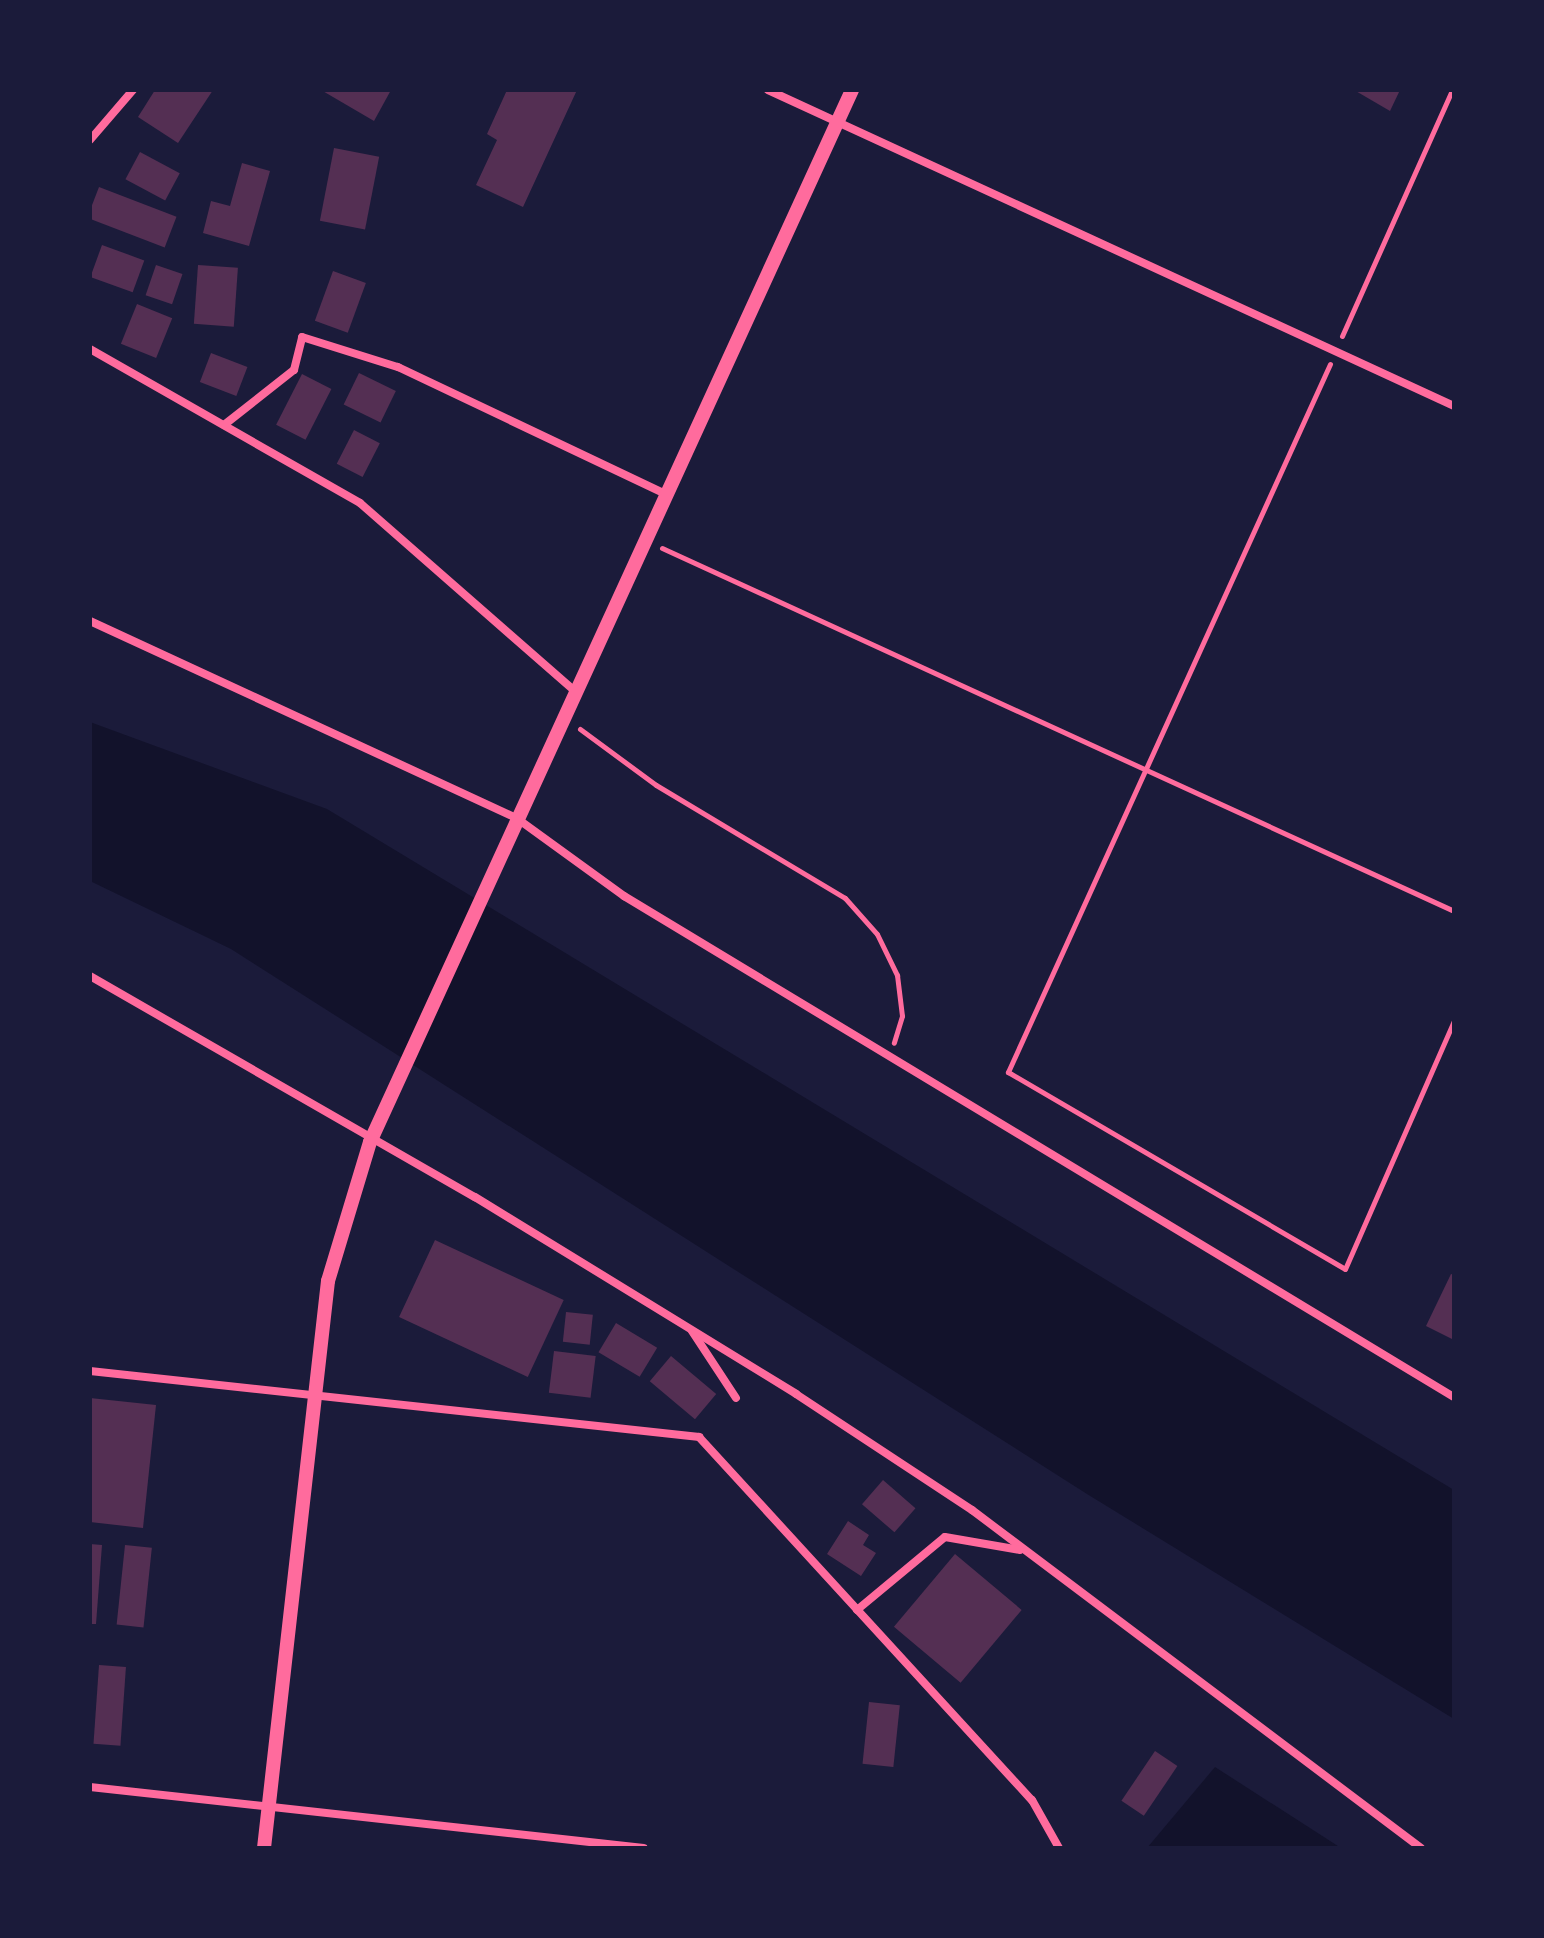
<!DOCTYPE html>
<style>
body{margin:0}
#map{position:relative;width:1544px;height:1938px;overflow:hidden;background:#1b1b3a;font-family:Barlow,sans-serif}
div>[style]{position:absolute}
.water>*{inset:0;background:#12122b}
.building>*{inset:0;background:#542f53;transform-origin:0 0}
.path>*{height:5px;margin:-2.5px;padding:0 2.5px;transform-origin:2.5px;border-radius:2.5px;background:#ff6b9d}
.minor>*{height:8px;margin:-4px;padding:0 4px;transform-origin:4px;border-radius:4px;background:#ff6b9d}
.tertiary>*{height:14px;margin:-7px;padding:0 7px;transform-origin:7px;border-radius:7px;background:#ff6b9d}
span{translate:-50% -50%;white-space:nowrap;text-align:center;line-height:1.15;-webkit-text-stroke:6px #1b1b3a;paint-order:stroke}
.frame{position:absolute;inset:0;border:92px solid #1b1b3a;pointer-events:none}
</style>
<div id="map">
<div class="water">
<div style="clip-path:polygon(90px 722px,327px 809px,1454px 1490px,1454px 1719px,1087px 1494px,231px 949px,90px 881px)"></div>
<div style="clip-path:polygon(1215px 1767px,1341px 1848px,1147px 1848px)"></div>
</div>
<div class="building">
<div style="clip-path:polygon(155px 90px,213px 90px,178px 143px,138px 117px)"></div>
<div style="clip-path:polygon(321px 90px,391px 90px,374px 121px)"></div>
<div style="clip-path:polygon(507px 90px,577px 90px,523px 207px,476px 185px,497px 140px,487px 134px)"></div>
<div style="clip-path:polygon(1354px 90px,1400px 90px,1390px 111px)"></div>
<div style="left:334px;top:148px;width:46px;height:74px;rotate:11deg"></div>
<div style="left:140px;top:152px;width:45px;height:31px;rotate:28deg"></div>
<div style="clip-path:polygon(242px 163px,270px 171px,249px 246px,203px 233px,211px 201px,230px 206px)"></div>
<div style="left:99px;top:187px;width:83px;height:33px;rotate:21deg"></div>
<div style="left:102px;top:245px;width:45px;height:34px;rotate:20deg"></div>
<div style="left:156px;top:265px;width:28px;height:32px;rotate:19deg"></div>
<div style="left:198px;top:265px;width:40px;height:59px;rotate:4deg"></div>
<div style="left:333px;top:271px;width:35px;height:53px;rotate:20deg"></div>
<div style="left:137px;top:304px;width:38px;height:43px;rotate:22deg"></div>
<div style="left:211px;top:353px;width:39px;height:31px;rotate:21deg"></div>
<div style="left:359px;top:373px;width:41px;height:35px;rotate:26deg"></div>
<div style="left:302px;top:374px;width:33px;height:57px;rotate:27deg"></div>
<div style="left:354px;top:430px;width:29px;height:38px;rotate:27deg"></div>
<div style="left:435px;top:1240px;width:142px;height:85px;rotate:25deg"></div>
<div style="clip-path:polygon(1451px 1274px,1454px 1275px,1454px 1340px,1426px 1326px)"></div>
<div style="left:566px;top:1312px;width:27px;height:30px;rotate:6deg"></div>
<div style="left:616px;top:1323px;width:48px;height:34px;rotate:31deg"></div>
<div style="left:554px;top:1351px;width:42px;height:42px;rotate:7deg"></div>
<div style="left:671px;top:1356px;width:59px;height:33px;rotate:40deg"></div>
<div style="clip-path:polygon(90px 1398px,156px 1405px,143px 1528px,90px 1522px)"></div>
<div style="left:883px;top:1480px;width:43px;height:32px;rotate:41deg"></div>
<div style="clip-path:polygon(848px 1521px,869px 1535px,863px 1545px,876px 1553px,861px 1576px,827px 1554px)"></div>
<div style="clip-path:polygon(90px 1544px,102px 1545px,96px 1624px,90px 1624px)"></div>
<div style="left:125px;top:1545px;width:27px;height:80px;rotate:6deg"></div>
<div style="left:955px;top:1554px;width:87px;height:95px;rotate:40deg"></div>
<div style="left:99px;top:1665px;width:27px;height:79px;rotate:4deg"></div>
<div style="left:869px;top:1702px;width:31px;height:62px;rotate:6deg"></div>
<div style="left:1155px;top:1751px;width:27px;height:60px;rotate:34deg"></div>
</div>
<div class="path">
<div style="left:1342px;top:336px;width:269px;rotate:-65.9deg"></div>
<div style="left:1330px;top:364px;width:778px;rotate:114.46deg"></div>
<div style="left:1008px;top:1072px;width:390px;rotate:30.3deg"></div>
<div style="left:1345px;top:1269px;width:271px;rotate:-66.3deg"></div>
<div style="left:662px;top:548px;width:871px;rotate:24.62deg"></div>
<div style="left:580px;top:729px;width:94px;rotate:36.4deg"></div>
<div style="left:656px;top:785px;width:220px;rotate:30.9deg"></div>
<div style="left:845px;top:898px;width:48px;rotate:48.4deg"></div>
<div style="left:877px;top:934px;width:46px;rotate:64deg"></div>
<div style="left:897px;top:975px;width:41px;rotate:83deg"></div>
<div style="left:902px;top:1016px;width:28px;rotate:107deg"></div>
</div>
<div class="minor">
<div style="left:768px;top:90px;width:755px;rotate:24.73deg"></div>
<div style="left:90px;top:140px;width:66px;rotate:-49.3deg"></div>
<div style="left:90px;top:349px;width:311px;rotate:29.7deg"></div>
<div style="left:360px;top:503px;width:287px;rotate:41.2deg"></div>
<div style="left:224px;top:425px;width:89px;rotate:-38.2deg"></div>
<div style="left:294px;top:370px;width:34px;rotate:-76deg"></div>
<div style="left:302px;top:337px;width:101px;rotate:17.4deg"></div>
<div style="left:398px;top:367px;width:297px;rotate:25.4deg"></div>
<div style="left:90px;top:621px;width:468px;rotate:24.8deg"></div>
<div style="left:515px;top:817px;width:135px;rotate:35.9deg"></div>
<div style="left:624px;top:896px;width:969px;rotate:31.12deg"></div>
<div style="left:90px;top:976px;width:444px;rotate:29.9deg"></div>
<div style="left:475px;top:1197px;width:377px;rotate:31.5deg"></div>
<div style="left:796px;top:1394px;width:211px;rotate:33.4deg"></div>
<div style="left:972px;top:1510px;width:562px;rotate:36.97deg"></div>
<div style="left:692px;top:1331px;width:80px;rotate:56.7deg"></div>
<div style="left:90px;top:1371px;width:613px;rotate:6.19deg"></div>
<div style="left:699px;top:1437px;width:493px;rotate:47.5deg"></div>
<div style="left:1032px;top:1800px;width:55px;rotate:60.6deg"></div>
<div style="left:857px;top:1610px;width:114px;rotate:-39.7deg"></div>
<div style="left:945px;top:1537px;width:76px;rotate:9.8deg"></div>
<div style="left:90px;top:1787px;width:557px;rotate:6.28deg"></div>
</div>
<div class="tertiary">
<div style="left:264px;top:1848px;width:571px;rotate:-83.56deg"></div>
<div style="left:328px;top:1281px;width:145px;rotate:-73.2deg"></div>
<div style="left:370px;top:1142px;width:1157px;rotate:-65.38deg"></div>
</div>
<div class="frame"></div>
</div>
